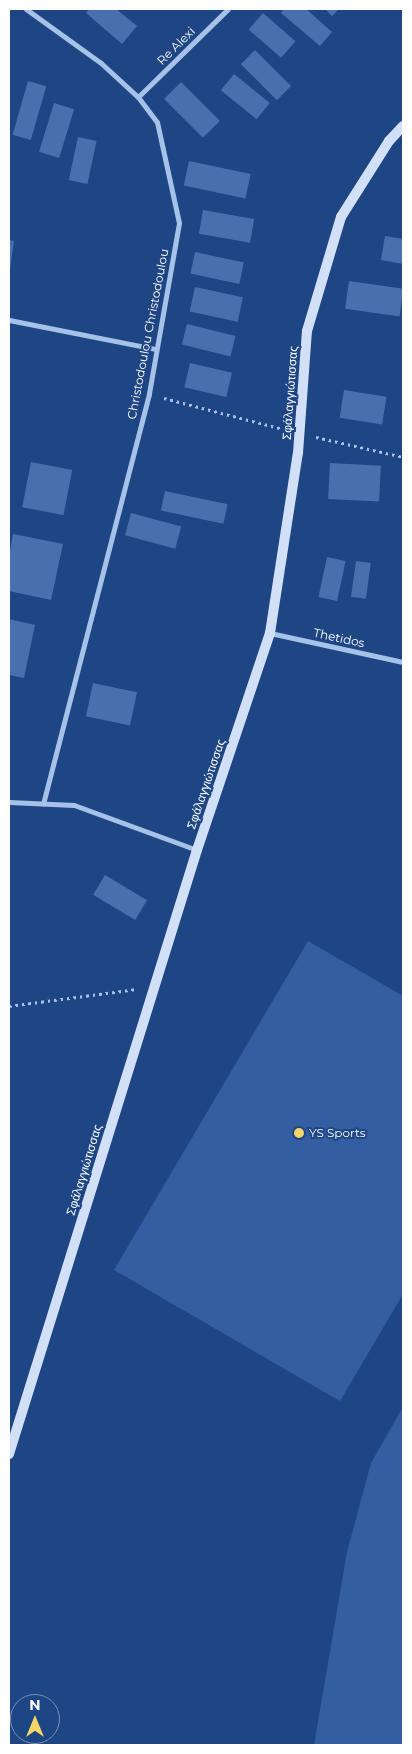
<!DOCTYPE html>
<meta charset="utf-8">
<style>
body{margin:0}
#map{position:relative;width:412px;height:1754px;overflow:hidden;background:#1f4684;font-family:Montserrat,sans-serif}
div>[style]{position:absolute}
.green>*{inset:0;background:#335fa2}
.building>*{inset:0;background:#4870ad;transform-origin:0 0}
.path>*{height:3px;margin-top:-1.5px;transform-origin:0;background:repeating-linear-gradient(90deg,#a7c2e9 0 2.5px,transparent 0 6.5px)}
.street>*{height:5px;margin:-2.5px;padding:0 2.5px;transform-origin:2.5px;border-radius:2.5px;background:#a7c2e9}
.secondary>*{height:10px;margin:-5px;padding:0 5px;transform-origin:5px;border-radius:5px;background:#d2e0f7}
.dots>*{width:14px;height:14px;translate:-50% -50%;box-sizing:border-box;border:2px solid #1f4684;border-radius:50%}
span{translate:-50% -50%;white-space:nowrap;text-align:center;line-height:1.15;-webkit-text-stroke:4px #1f4684;paint-order:stroke}
.street-label{font-size:12px;color:#fff}
.poi-label{font-size:12px;color:#fff}
.left{translate:0 -50%;text-align:left}
.frame{position:absolute;inset:0;border:10px solid #fff;pointer-events:none}
.north{position:absolute;left:10px;top:1694px;width:50px;height:50px;box-sizing:border-box;background:#1f4684;border:1px solid #7990b5;border-radius:50%;rotate:0deg;font-size:14px;font-weight:700;line-height:20px;text-align:center;color:#fff}
.north::after{content:'';display:block;margin:auto;width:18px;height:22px;background:#f7d567;clip-path:polygon(50% 0,100% 100%,50% 72%,0 100%)}
</style>
<div id="map">
<div class="green">
<div style="clip-path:polygon(308px 941px,403px 996px,403px 1294px,340px 1401px,114px 1270px)"></div>
<div style="clip-path:polygon(403px 1407px,403px 1745px,314px 1745px,347px 1552px,371px 1463px)"></div>
</div>
<div class="building">
<div style="clip-path:polygon(89px 9px,116px 9px,137px 26px,122px 44px,86px 13px)"></div>
<div style="clip-path:polygon(284px 9px,306px 9px,332px 32px,320px 46px,281px 13px)"></div>
<div style="clip-path:polygon(325px 9px,339px 9px,332px 16px)"></div>
<div style="left:263px;top:13px;width:43px;height:22px;rotate:41deg"></div>
<div style="left:255px;top:50px;width:51px;height:20px;rotate:45deg"></div>
<div style="left:234px;top:74px;width:46px;height:21px;rotate:39deg"></div>
<div style="left:28px;top:81px;width:19px;height:56px;rotate:16deg"></div>
<div style="left:181px;top:82px;width:55px;height:24px;rotate:45deg"></div>
<div style="left:54px;top:103px;width:21px;height:51px;rotate:17deg"></div>
<div style="left:78px;top:137px;width:19px;height:44px;rotate:12deg"></div>
<div style="left:189px;top:161px;width:63px;height:25px;rotate:12deg"></div>
<div style="left:203px;top:210px;width:52px;height:24px;rotate:10deg"></div>
<div style="clip-path:polygon(385px 236px,403px 239px,403px 264px,381px 260px)"></div>
<div style="clip-path:polygon(9px 240px,14px 241px,10px 269px,9px 269px)"></div>
<div style="left:195px;top:252px;width:50px;height:22px;rotate:12deg"></div>
<div style="left:349px;top:281px;width:55px;height:28px;rotate:8deg"></div>
<div style="left:195px;top:287px;width:49px;height:25px;rotate:12deg"></div>
<div style="left:187px;top:324px;width:50px;height:21px;rotate:14deg"></div>
<div style="left:190px;top:363px;width:43px;height:25px;rotate:13deg"></div>
<div style="left:344px;top:390px;width:43px;height:28px;rotate:9deg"></div>
<div style="left:31px;top:462px;width:42px;height:46px;rotate:11deg"></div>
<div style="left:330px;top:463px;width:51px;height:36px;rotate:3deg"></div>
<div style="left:165px;top:491px;width:64px;height:20px;rotate:12deg"></div>
<div style="left:131px;top:513px;width:52px;height:23px;rotate:15deg"></div>
<div style="clip-path:polygon(13px 534px,63px 544px,51px 600px,9px 591px,9px 556px)"></div>
<div style="left:327px;top:557px;width:19px;height:41px;rotate:12deg"></div>
<div style="left:356px;top:561px;width:15px;height:36px;rotate:8deg"></div>
<div style="clip-path:polygon(9px 619px,35px 625px,24px 678px,9px 675px)"></div>
<div style="left:93px;top:683px;width:45px;height:34px;rotate:12deg"></div>
<div style="left:105px;top:875px;width:49px;height:23px;rotate:31deg"></div>
</div>
<div class="path">
<div style="left:164px;top:398px;width:123px;rotate:14.6deg"></div>
<div style="left:316px;top:437px;width:89px;rotate:12.9deg"></div>
<div style="left:9px;top:1006px;width:129px;rotate:-7.6deg"></div>
</div>
<div class="street">
<div style="left:26px;top:9px;width:92px;rotate:35.8deg"></div>
<div style="left:101px;top:63px;width:50px;rotate:42.6deg"></div>
<div style="left:138px;top:97px;width:31px;rotate:53deg"></div>
<div style="left:157px;top:122px;width:103px;rotate:77.7deg"></div>
<div style="left:179px;top:223px;width:174px;rotate:100deg"></div>
<div style="left:149px;top:394px;width:423px;rotate:104.5deg"></div>
<div style="left:138px;top:97px;width:126px;rotate:-44.4deg"></div>
<div style="left:9px;top:320px;width:150px;rotate:11.2deg"></div>
<div style="left:270px;top:633px;width:136px;rotate:12.3deg"></div>
<div style="left:9px;top:802px;width:65px;rotate:2.6deg"></div>
<div style="left:74px;top:805px;width:131px;rotate:20.1deg"></div>
</div>
<div class="secondary">
<div style="left:9px;top:1454px;width:633px;rotate:-72.71deg"></div>
<div style="left:197px;top:850px;width:229px;rotate:-71.4deg"></div>
<div style="left:270px;top:633px;width:182px;rotate:-81.2deg"></div>
<div style="left:298px;top:453px;width:122px;rotate:-85.8deg"></div>
<div style="left:307px;top:331px;width:119px;rotate:-73.4deg"></div>
<div style="left:341px;top:217px;width:90px;rotate:-57.7deg"></div>
<div style="left:389px;top:141px;width:21px;rotate:-47deg"></div>
</div>
<div class="dots">
<div style="left:299px;top:1133px;background:#f7d567"></div>
</div>
<div class="street-label">
<span style="left:176px;top:46px;rotate:-45deg">Re Alexi</span>
<span style="left:148px;top:334px;rotate:-79deg">Christodoulou Christodoulou</span>
<span style="left:290px;top:393px;rotate:-86deg">Σφάλαγγιώτισσας</span>
<span style="left:339px;top:638px;rotate:12deg">Thetidos</span>
<span style="left:206px;top:784px;rotate:-71deg">Σφάλαγγιώτισσας</span>
<span style="left:84px;top:1170px;rotate:-73deg">Σφάλαγγιώτισσας</span>
</div>
<div class="poi-label">
<span class="left" style="left:309px;top:1133px">YS Sports</span>
</div>
<div class="frame"></div>
<div class="north">N</div>
</div>
